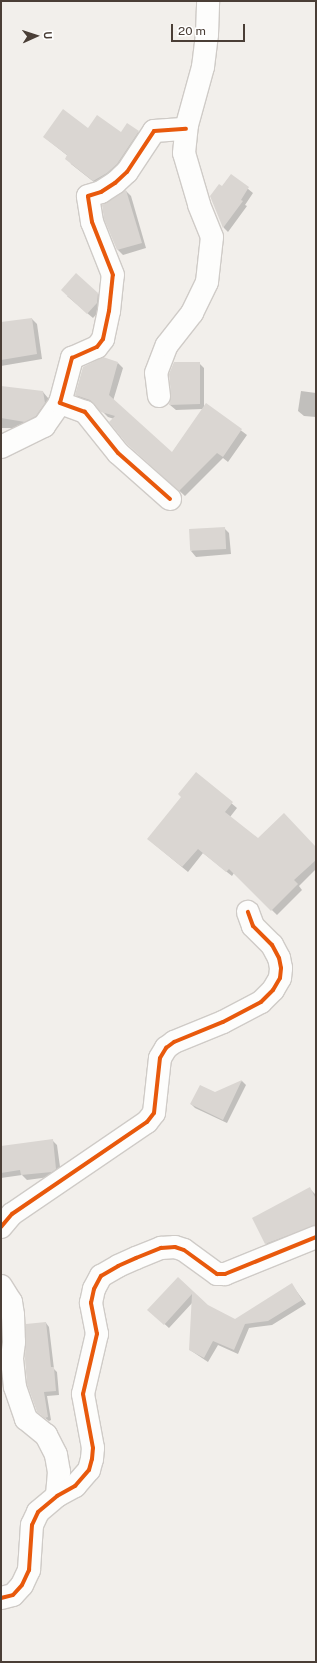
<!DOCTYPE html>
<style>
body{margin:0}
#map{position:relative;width:317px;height:1663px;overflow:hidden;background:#f2efeb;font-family:"Public Sans",sans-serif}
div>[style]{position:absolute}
.shadow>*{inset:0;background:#0003}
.building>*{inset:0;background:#dad6d2;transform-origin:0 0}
.roads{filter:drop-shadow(1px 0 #cfcbc7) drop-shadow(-1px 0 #cfcbc7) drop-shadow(0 1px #cfcbc7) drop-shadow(0 -1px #cfcbc7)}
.street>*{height:22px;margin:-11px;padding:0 11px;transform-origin:11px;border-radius:11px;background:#fdfdfc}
.cycleway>*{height:4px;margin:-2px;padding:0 2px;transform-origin:2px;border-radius:2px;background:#e8590c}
span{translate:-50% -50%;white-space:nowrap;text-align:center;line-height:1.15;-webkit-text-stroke:3px #fff;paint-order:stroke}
.frame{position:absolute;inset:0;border:2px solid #4a3e36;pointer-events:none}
.north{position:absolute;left:16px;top:16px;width:40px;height:40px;-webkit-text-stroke:3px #fff;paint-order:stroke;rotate:87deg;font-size:11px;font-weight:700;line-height:16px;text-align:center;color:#4a3e36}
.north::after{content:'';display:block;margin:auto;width:14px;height:18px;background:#4a3e36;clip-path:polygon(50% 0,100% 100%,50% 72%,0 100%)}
.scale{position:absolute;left:171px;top:24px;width:74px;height:18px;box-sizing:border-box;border:2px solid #4a3e36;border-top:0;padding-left:5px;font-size:12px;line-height:14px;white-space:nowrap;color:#4a3e36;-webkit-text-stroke:3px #fff;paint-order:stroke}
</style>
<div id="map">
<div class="shadow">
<div style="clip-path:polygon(88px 129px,122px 133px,138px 132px,144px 137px,122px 169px,99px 186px,71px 164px,68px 156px,44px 137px)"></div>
<div style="clip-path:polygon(231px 175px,253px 193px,245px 205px,247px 206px,228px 232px,224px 228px,211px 197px,222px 187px)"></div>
<div style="clip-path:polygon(126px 191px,131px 196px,146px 248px,123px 255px,118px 250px)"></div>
<div style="clip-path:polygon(98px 294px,103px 299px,102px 308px,93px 318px,67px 296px)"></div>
<div style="clip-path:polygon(32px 319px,37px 324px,42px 359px,1px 366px,1px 323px)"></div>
<div style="clip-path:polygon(118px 363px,123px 368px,113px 401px,172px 453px,203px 409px,176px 410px,170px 405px,199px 363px,204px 368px,204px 407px,206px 404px,247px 435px,228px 462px,223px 458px,185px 496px,134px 449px,114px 419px,108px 417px,96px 405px,81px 400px,76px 395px)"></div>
<div style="clip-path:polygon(1px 387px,43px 392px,48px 398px,49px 409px,30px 426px,17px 425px,17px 428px,1px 428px)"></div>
<div style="clip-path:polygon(301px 391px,316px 393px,316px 417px,304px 416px,298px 411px)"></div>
<div style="clip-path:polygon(224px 528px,229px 533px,231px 554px,196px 557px,191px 551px)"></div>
<div style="clip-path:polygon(196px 773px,237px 808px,230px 817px,258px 839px,316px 848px,316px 869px,299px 886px,302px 890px,277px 915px,234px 873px,232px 876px,203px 853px,188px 872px,154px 844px)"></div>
<div style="clip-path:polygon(242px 1081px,246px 1085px,227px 1123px,195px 1108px,191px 1104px)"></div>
<div style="clip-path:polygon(52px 1140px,57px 1145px,61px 1174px,57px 1176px,27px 1180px,22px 1175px,1px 1178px,1px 1147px)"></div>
<div style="clip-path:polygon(310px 1189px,316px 1195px,316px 1231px,271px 1249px,266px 1244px)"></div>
<div style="clip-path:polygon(178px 1278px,208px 1306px,235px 1320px,292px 1285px,306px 1304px,272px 1325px,249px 1328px,238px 1354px,218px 1345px,208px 1362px,190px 1350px,193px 1302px,169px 1328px,149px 1310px)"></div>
<div style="clip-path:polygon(46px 1323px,49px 1327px,54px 1369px,57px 1372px,59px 1395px,47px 1396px,51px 1420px,49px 1421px,41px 1415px)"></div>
</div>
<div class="building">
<div style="clip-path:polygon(63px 109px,88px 128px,97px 115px,121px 132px,127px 123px,139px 131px,117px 164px,107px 173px,93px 181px,65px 159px,67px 155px,43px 137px)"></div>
<div style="clip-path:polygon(231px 174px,249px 187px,241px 200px,243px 201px,223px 228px,210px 196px,219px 184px,222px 186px)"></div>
<div style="clip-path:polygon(126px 190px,142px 243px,117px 250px,104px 219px,102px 205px)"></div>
<div style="clip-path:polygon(76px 273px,98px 293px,97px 303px,87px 314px,61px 290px)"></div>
<div style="clip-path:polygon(32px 318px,37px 354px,1px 360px,1px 322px)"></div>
<div style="clip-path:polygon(103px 357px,118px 362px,109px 395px,172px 452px,206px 403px,242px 429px,223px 457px,217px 453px,179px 491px,127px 444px,109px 422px,115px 416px,101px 412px,90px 400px,75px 395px,83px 367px)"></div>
<div style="clip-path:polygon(174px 362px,200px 362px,200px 404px,169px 405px,171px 394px,169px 374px)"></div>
<div style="clip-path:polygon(1px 386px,43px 391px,45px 403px,36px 416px,25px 422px,1px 418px)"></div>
<div style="left:225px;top:527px;width:22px;height:36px;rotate:87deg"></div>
<div style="clip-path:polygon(196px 772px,233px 802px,225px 812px,258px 838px,284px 813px,316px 847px,316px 860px,294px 880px,298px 884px,271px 911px,229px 869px,226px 872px,198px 849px,182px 867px,147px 839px,181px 797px,178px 794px)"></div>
<div style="clip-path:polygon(242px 1080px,223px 1120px,190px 1104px,200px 1085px,215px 1092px)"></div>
<div style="clip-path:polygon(53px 1139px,56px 1169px,52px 1172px,21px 1175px,20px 1170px,1px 1173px,1px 1146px)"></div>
<div style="clip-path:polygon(310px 1187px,316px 1199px,316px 1225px,265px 1244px,252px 1218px)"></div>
<div style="clip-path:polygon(178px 1277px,208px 1305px,235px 1319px,292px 1283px,302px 1300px,268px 1321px,245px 1324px,234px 1350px,213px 1341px,204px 1358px,189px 1350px,192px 1294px,164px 1325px,147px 1310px)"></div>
<div style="clip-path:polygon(46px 1322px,51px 1367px,54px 1367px,56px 1391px,44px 1392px,48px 1417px,45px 1418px,37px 1412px,27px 1384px,25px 1359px,26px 1324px)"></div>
</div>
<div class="roads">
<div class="street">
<div style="left:159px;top:396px;width:23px;rotate:-97deg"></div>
<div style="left:156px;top:373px;width:30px;rotate:-69deg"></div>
<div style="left:167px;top:345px;width:41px;rotate:-52deg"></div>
<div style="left:192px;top:313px;width:34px;rotate:-64deg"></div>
<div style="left:207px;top:282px;width:45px;rotate:-83.7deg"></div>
<div style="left:212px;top:237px;width:35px;rotate:-112deg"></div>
<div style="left:199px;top:204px;width:53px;rotate:-106.4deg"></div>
<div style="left:184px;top:153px;width:28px;rotate:-84deg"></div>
<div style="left:187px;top:125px;width:60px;rotate:-74.6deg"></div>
<div style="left:203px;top:67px;width:33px;rotate:-83deg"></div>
<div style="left:207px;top:34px;width:33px;rotate:-88deg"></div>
<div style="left:1px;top:447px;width:48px;rotate:-26deg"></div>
<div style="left:44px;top:426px;width:28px;rotate:-55deg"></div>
<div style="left:170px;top:499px;width:69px;rotate:-138.5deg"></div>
<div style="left:118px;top:453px;width:53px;rotate:-128.8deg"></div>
<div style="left:85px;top:412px;width:27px;rotate:-160deg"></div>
<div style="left:60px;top:403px;width:47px;rotate:-75.1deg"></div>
<div style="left:72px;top:358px;width:27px;rotate:-24deg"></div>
<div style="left:97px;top:347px;width:10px;rotate:-53deg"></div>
<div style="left:103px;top:339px;width:29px;rotate:-78deg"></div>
<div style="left:109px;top:311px;width:36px;rotate:-84deg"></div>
<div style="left:113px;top:275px;width:57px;rotate:-111.6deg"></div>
<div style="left:92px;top:222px;width:26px;rotate:-99deg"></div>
<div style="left:88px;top:196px;width:14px;rotate:-17deg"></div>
<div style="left:101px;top:192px;width:17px;rotate:-33deg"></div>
<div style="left:115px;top:183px;width:16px;rotate:-43deg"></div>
<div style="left:127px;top:172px;width:49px;rotate:-56.6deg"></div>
<div style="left:154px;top:131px;width:32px;rotate:-4deg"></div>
<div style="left:1px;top:1227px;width:17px;rotate:-50deg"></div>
<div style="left:12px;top:1214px;width:163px;rotate:-34.3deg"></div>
<div style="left:147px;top:1122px;width:11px;rotate:-52deg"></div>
<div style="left:154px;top:1113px;width:55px;rotate:-83.8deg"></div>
<div style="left:160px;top:1058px;width:12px;rotate:-59deg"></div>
<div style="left:166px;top:1048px;width:10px;rotate:-37deg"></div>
<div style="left:174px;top:1042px;width:53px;rotate:-22.2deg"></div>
<div style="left:223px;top:1022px;width:43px;rotate:-27.8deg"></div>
<div style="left:261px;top:1002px;width:17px;rotate:-45deg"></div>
<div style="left:273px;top:990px;width:14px;rotate:-60deg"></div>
<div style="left:280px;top:978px;width:10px;rotate:-84deg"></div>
<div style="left:281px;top:968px;width:10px;rotate:-101deg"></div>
<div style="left:279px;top:958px;width:15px;rotate:-118deg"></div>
<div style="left:272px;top:945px;width:27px;rotate:-135deg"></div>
<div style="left:253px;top:926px;width:15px;rotate:-110deg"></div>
<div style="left:1px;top:1286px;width:19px;rotate:58deg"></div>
<div style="left:11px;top:1302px;width:13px;rotate:81deg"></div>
<div style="left:13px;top:1315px;width:27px;rotate:88deg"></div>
<div style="left:14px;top:1342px;width:17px;rotate:97deg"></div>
<div style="left:12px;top:1359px;width:28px;rotate:84deg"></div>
<div style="left:15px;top:1387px;width:34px;rotate:71deg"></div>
<div style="left:26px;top:1419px;width:26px;rotate:39deg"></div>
<div style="left:46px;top:1435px;width:22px;rotate:63deg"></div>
<div style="left:56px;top:1455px;width:17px;rotate:80deg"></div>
<div style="left:59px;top:1472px;width:24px;rotate:95deg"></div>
<div style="left:1px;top:1598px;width:12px;rotate:-14deg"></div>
<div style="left:13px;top:1595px;width:13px;rotate:-48deg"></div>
<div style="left:22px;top:1585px;width:17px;rotate:-65deg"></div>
<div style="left:29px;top:1570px;width:45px;rotate:-86.2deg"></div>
<div style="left:32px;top:1525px;width:14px;rotate:-65deg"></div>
<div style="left:38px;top:1512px;width:25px;rotate:-40deg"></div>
<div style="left:57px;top:1496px;width:21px;rotate:-29deg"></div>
<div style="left:75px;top:1486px;width:21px;rotate:-49deg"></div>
<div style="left:89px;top:1470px;width:11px;rotate:-75deg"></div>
<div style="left:92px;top:1459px;width:11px;rotate:-85deg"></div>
<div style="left:93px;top:1448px;width:55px;rotate:-100.5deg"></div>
<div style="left:83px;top:1394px;width:62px;rotate:-76.9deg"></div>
<div style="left:97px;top:1334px;width:32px;rotate:-101deg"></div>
<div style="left:91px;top:1303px;width:14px;rotate:-78deg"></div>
<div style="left:94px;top:1289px;width:15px;rotate:-62deg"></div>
<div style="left:101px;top:1276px;width:20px;rotate:-30deg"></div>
<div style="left:118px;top:1266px;width:20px;rotate:-24deg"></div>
<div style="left:136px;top:1258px;width:27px;rotate:-22deg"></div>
<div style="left:161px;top:1248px;width:14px;rotate:-4deg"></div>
<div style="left:175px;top:1247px;width:9px;rotate:18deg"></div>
<div style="left:184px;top:1250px;width:41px;rotate:36deg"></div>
<div style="left:217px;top:1274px;width:8px"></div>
<div style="left:225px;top:1274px;width:98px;rotate:-22.1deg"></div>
</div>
</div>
<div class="cycleway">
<div style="left:170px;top:499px;width:69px;rotate:-138.5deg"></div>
<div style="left:118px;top:453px;width:53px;rotate:-128.8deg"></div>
<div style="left:85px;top:412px;width:27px;rotate:-160deg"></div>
<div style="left:60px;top:403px;width:47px;rotate:-75.1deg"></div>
<div style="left:72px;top:358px;width:27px;rotate:-24deg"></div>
<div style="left:97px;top:347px;width:10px;rotate:-53deg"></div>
<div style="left:103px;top:339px;width:29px;rotate:-78deg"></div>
<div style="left:109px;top:311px;width:36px;rotate:-84deg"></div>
<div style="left:113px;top:275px;width:57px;rotate:-111.6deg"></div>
<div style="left:92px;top:222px;width:26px;rotate:-99deg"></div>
<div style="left:88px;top:196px;width:14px;rotate:-17deg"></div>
<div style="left:101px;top:192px;width:17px;rotate:-33deg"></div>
<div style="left:115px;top:183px;width:16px;rotate:-43deg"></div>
<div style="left:127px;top:172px;width:49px;rotate:-56.6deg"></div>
<div style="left:154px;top:131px;width:32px;rotate:-4deg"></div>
<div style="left:1px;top:1227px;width:17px;rotate:-50deg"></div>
<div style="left:12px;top:1214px;width:163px;rotate:-34.3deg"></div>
<div style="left:147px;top:1122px;width:11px;rotate:-52deg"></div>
<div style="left:154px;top:1113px;width:55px;rotate:-83.8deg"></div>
<div style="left:160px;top:1058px;width:12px;rotate:-59deg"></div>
<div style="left:166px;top:1048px;width:10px;rotate:-37deg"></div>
<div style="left:174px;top:1042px;width:53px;rotate:-22.2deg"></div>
<div style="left:223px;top:1022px;width:43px;rotate:-27.8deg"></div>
<div style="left:261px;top:1002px;width:17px;rotate:-45deg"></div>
<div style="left:273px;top:990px;width:14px;rotate:-60deg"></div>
<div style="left:280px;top:978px;width:10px;rotate:-84deg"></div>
<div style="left:281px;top:968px;width:10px;rotate:-101deg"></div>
<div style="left:279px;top:958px;width:15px;rotate:-118deg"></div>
<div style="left:272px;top:945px;width:27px;rotate:-135deg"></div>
<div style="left:253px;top:926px;width:15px;rotate:-110deg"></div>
<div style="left:1px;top:1598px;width:12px;rotate:-14deg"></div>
<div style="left:13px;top:1595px;width:13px;rotate:-48deg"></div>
<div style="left:22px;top:1585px;width:17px;rotate:-65deg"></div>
<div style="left:29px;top:1570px;width:45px;rotate:-86.2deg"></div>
<div style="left:32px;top:1525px;width:14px;rotate:-65deg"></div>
<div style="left:38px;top:1512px;width:25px;rotate:-40deg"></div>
<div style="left:57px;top:1496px;width:21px;rotate:-29deg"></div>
<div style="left:75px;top:1486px;width:21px;rotate:-49deg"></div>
<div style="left:89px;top:1470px;width:11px;rotate:-75deg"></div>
<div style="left:92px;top:1459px;width:11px;rotate:-85deg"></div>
<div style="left:93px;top:1448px;width:55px;rotate:-100.5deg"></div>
<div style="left:83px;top:1394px;width:62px;rotate:-76.9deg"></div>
<div style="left:97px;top:1334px;width:32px;rotate:-101deg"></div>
<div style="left:91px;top:1303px;width:14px;rotate:-78deg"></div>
<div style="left:94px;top:1289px;width:15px;rotate:-62deg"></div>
<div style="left:101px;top:1276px;width:20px;rotate:-30deg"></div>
<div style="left:118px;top:1266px;width:20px;rotate:-24deg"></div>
<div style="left:136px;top:1258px;width:27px;rotate:-22deg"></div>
<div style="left:161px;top:1248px;width:14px;rotate:-4deg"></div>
<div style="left:175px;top:1247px;width:9px;rotate:18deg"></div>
<div style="left:184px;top:1250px;width:41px;rotate:36deg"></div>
<div style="left:217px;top:1274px;width:8px"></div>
<div style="left:225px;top:1274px;width:98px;rotate:-22.1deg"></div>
</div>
<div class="frame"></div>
<div class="north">U</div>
<div class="scale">20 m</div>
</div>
